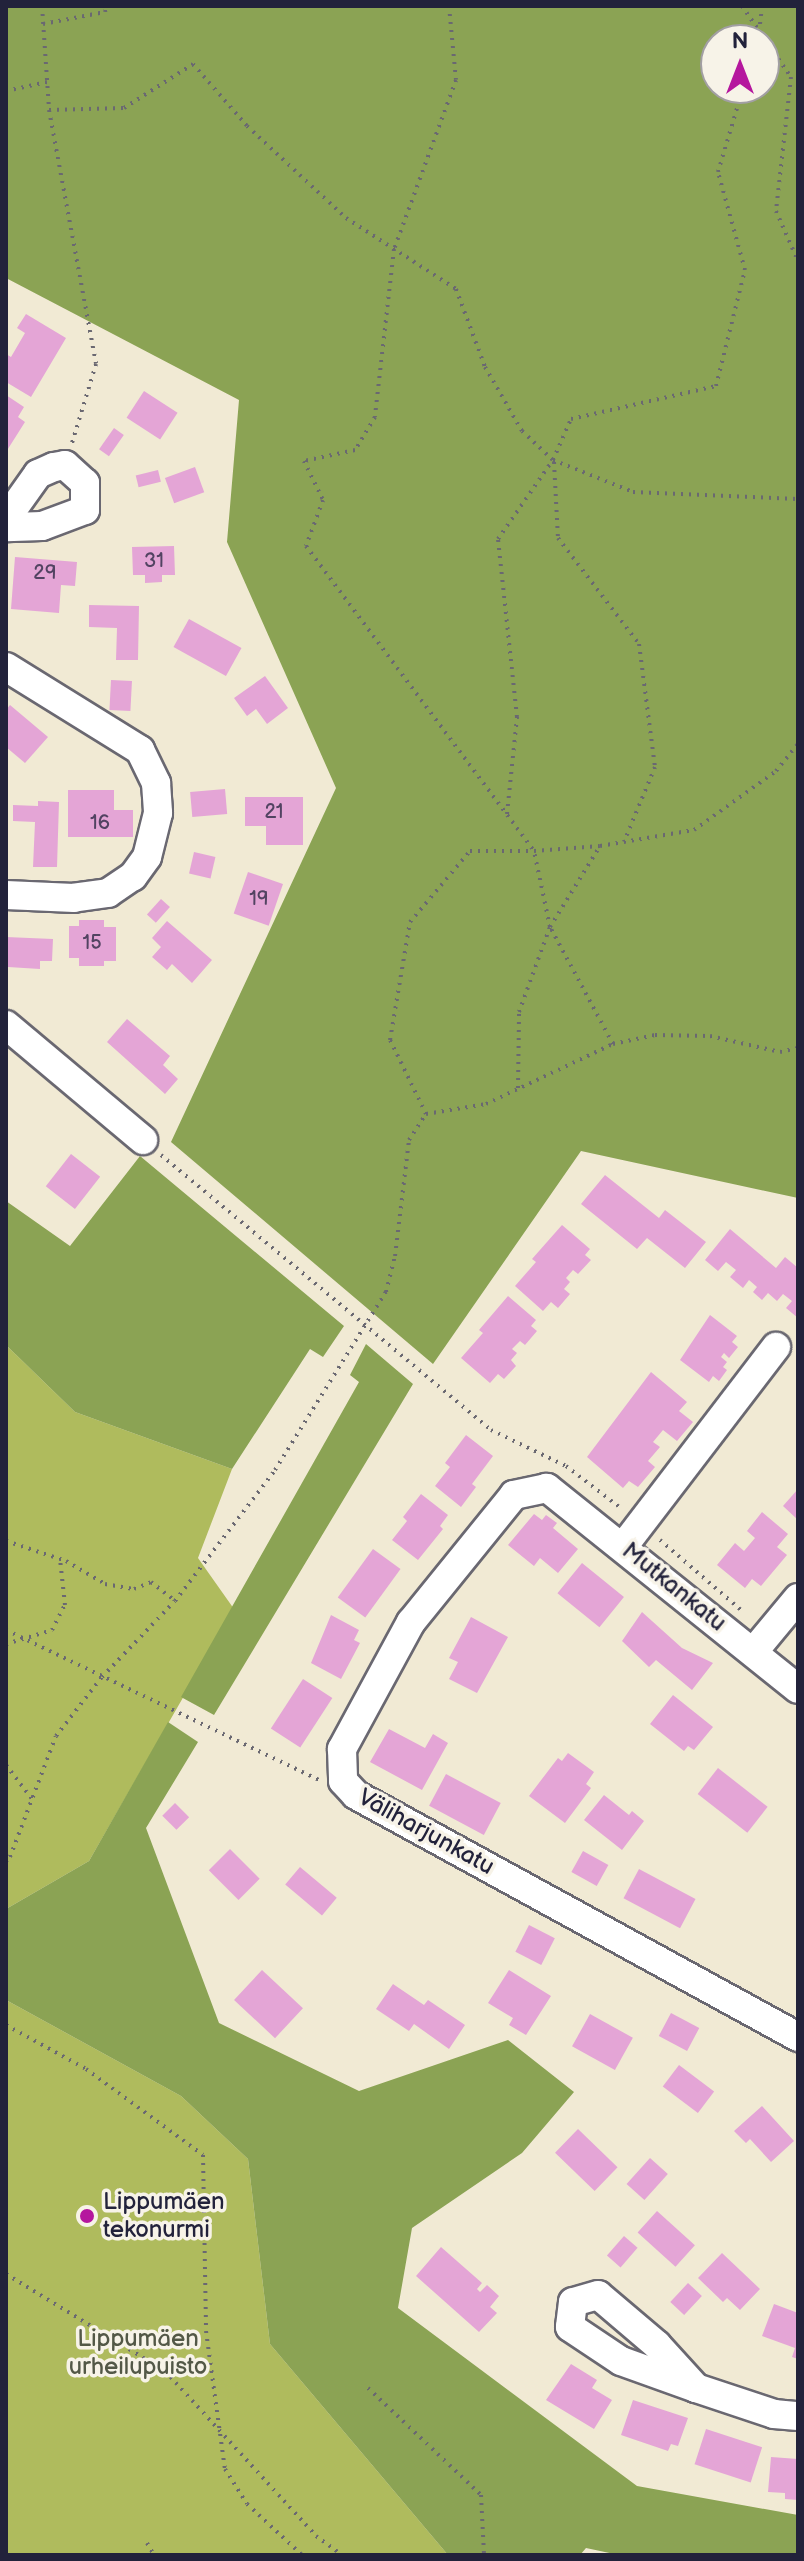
<!DOCTYPE html>
<meta charset="utf-8">
<style>
body{margin:0}
#map{position:relative;width:804px;height:2561px;overflow:hidden;background:#f1ead4;font-family:"Balsamiq Sans",sans-serif}
div>[style]{position:absolute}
.green>*{inset:0;background:#afbb5d}
.forest>*{inset:0;background:#8ba354}
.building>*{inset:0;background:#e4a5d6;transform-origin:0 0}
.path>*{height:4px;margin-top:-2px;transform-origin:0;background:repeating-linear-gradient(90deg,#6a6871 0 2px,transparent 0 8px)}
.roads{filter:drop-shadow(2px 0 #6a6871) drop-shadow(-2px 0 #6a6871) drop-shadow(0 2px #6a6871) drop-shadow(0 -2px #6a6871)}
.minor>*{height:28px;margin:-14px;padding:0 14px;transform-origin:14px;border-radius:14px;background:#fff}
.dots>*{width:22px;height:22px;translate:-50% -50%;box-sizing:border-box;border:4px solid #f7f3e8;border-radius:50%}
span{translate:-50% -50%;white-space:nowrap;text-align:center;line-height:1.15;-webkit-text-stroke:7px #f7f3e8;paint-order:stroke}
.number-label{font-size:20px;color:#524362}
.number-label span{-webkit-text-stroke-width:0}
.street-label{font-size:24px;color:#22223b}
.poi-label{font-size:24px;color:#22223b}
.left{translate:0 -50%;text-align:left}
.park-label{font-size:24px;color:#535847}
.frame{position:absolute;inset:0;border:8px solid #22223b;pointer-events:none}
.north{position:absolute;left:700px;top:24px;width:80px;height:80px;box-sizing:border-box;background:#f7f3e8;border:2px solid #a29fa3;border-radius:50%;rotate:0deg;font-size:22px;font-weight:700;line-height:32px;text-align:center;color:#22223b}
.north::after{content:'';display:block;margin:auto;width:28px;height:36px;background:#b5179e;clip-path:polygon(50% 0,100% 100%,50% 72%,0 100%)}
</style>
<div id="map">
<div class="green">
<div style="clip-path:polygon(6px 1345px,75px 1412px,232px 1469px,198px 1558px,234px 1609px,89px 1861px,6px 1909px)"></div>
<div style="clip-path:polygon(6px 2000px,181px 2096px,248px 2159px,270px 2344px,448px 2555px,6px 2555px)"></div>
</div>
<div class="forest">
<div style="clip-path:polygon(evenodd,6px 6px,798px 6px,798px 1198px,581px 1151px,433px 1364px,171px 1142px,336px 788px,227px 542px,239px 400px,6px 278px,6px 6px,716px 40px,764px 40px,764px 88px,716px 88px,716px 40px)"></div>
<div style="clip-path:polygon(140px 1156px,344px 1326px,323px 1357px,310px 1349px,232px 1469px,75px 1412px,6px 1345px,6px 1201px,70px 1246px)"></div>
<div style="clip-path:polygon(366px 1344px,413px 1384px,214px 1715px,181px 1697px,359px 1382px,350px 1375px)"></div>
<div style="clip-path:polygon(168px 1722px,198px 1742px,146px 1828px,219px 2023px,359px 2091px,508px 2040px,574px 2092px,522px 2153px,412px 2228px,398px 2308px,637px 2486px,798px 2515px,798px 2555px,619px 2555px,586px 2548px,580px 2555px,448px 2555px,270px 2344px,248px 2159px,181px 2096px,6px 2000px,6px 1909px,89px 1861px)"></div>
</div>
<div class="building">
<div style="clip-path:polygon(26px 314px,66px 338px,31px 397px,6px 382px,6px 354px,11px 357px,25px 333px,17px 328px)"></div>
<div style="left:144px;top:391px;width:40px;height:32px;rotate:33deg"></div>
<div style="clip-path:polygon(6px 395px,24px 407px,18px 417px,25px 422px,6px 452px)"></div>
<div style="left:114px;top:428px;width:12px;height:26px;rotate:35deg"></div>
<div style="left:195px;top:467px;width:27px;height:32px;rotate:70deg"></div>
<div style="left:158px;top:470px;width:12px;height:23px;rotate:76deg"></div>
<div style="clip-path:polygon(174px 546px,175px 575px,162px 575px,162px 582px,145px 583px,145px 575px,133px 575px,132px 547px)"></div>
<div style="clip-path:polygon(15px 557px,77px 562px,75px 586px,61px 585px,59px 613px,11px 609px)"></div>
<div style="clip-path:polygon(89px 605px,139px 606px,138px 660px,116px 660px,117px 628px,89px 627px)"></div>
<div style="left:189px;top:619px;width:60px;height:32px;rotate:29deg"></div>
<div style="clip-path:polygon(265px 676px,288px 708px,267px 724px,256px 709px,247px 716px,234px 698px)"></div>
<div style="left:111px;top:680px;width:21px;height:30px;rotate:3deg"></div>
<div style="clip-path:polygon(10px 705px,48px 737px,25px 763px,6px 747px,6px 710px)"></div>
<div style="left:225px;top:789px;width:25px;height:35px;rotate:85deg"></div>
<div style="clip-path:polygon(68px 790px,114px 790px,114px 810px,133px 810px,133px 837px,68px 837px)"></div>
<div style="clip-path:polygon(245px 797px,303px 797px,303px 845px,266px 845px,266px 826px,245px 826px)"></div>
<div style="clip-path:polygon(38px 801px,59px 802px,57px 867px,33px 867px,35px 822px,13px 821px,13px 805px,38px 806px)"></div>
<div style="left:194px;top:852px;width:22px;height:22px;rotate:13deg"></div>
<div style="left:248px;top:872px;width:37px;height:44px;rotate:19deg"></div>
<div style="left:161px;top:899px;width:12px;height:21px;rotate:42deg"></div>
<div style="clip-path:polygon(79px 920px,104px 920px,104px 927px,116px 927px,116px 961px,104px 961px,104px 966px,79px 966px,79px 958px,69px 958px,69px 926px,79px 926px)"></div>
<div style="clip-path:polygon(167px 921px,212px 960px,192px 983px,172px 964px,167px 970px,152px 957px,161px 947px,152px 938px)"></div>
<div style="clip-path:polygon(6px 937px,53px 939px,52px 961px,40px 961px,40px 969px,8px 967px)"></div>
<div style="clip-path:polygon(127px 1019px,170px 1056px,163px 1065px,178px 1079px,165px 1094px,107px 1042px)"></div>
<div style="left:71px;top:1154px;width:37px;height:41px;rotate:38deg"></div>
<div style="clip-path:polygon(605px 1175px,659px 1218px,665px 1210px,706px 1242px,685px 1268px,647px 1238px,637px 1249px,581px 1204px)"></div>
<div style="clip-path:polygon(562px 1225px,590px 1249px,585px 1255px,591px 1260px,578px 1274px,573px 1270px,566px 1278px,570px 1282px,564px 1289px,570px 1294px,558px 1308px,551px 1302px,543px 1311px,515px 1286px,536px 1262px,532px 1259px)"></div>
<div style="clip-path:polygon(730px 1229px,776px 1268px,785px 1257px,798px 1268px,798px 1318px,786px 1308px,792px 1301px,783px 1294px,777px 1301px,768px 1293px,762px 1300px,753px 1292px,757px 1287px,749px 1280px,743px 1288px,730px 1277px,736px 1270px,726px 1262px,718px 1271px,705px 1260px)"></div>
<div style="clip-path:polygon(508px 1296px,536px 1320px,531px 1326px,537px 1331px,525px 1345px,520px 1341px,512px 1349px,517px 1353px,511px 1360px,516px 1366px,504px 1379px,498px 1374px,490px 1383px,461px 1358px,483px 1333px,479px 1330px)"></div>
<div style="clip-path:polygon(710px 1315px,737px 1336px,732px 1342px,738px 1347px,729px 1358px,724px 1353px,721px 1357px,727px 1362px,723px 1367px,727px 1370px,719px 1381px,713px 1376px,709px 1382px,680px 1360px)"></div>
<div style="clip-path:polygon(651px 1372px,687px 1402px,679px 1411px,693px 1422px,677px 1441px,663px 1430px,653px 1442px,660px 1447px,648px 1461px,655px 1467px,638px 1487px,629px 1481px,623px 1488px,587px 1457px)"></div>
<div style="clip-path:polygon(466px 1435px,493px 1456px,472px 1484px,476px 1487px,461px 1507px,435px 1486px,450px 1467px,445px 1463px)"></div>
<div style="clip-path:polygon(798px 1489px,798px 1520px,783px 1506px)"></div>
<div style="clip-path:polygon(421px 1494px,448px 1515px,440px 1526px,443px 1529px,418px 1560px,392px 1540px,407px 1521px,403px 1517px)"></div>
<div style="clip-path:polygon(762px 1512px,788px 1534px,777px 1547px,787px 1555px,761px 1586px,752px 1579px,745px 1588px,717px 1565px,735px 1543px,744px 1551px,755px 1538px,747px 1531px)"></div>
<div style="clip-path:polygon(534px 1514px,542px 1520px,546px 1515px,557px 1523px,553px 1528px,578px 1549px,558px 1573px,540px 1558px,534px 1566px,508px 1545px)"></div>
<div style="left:373px;top:1549px;width:34px;height:60px;rotate:36deg"></div>
<div style="left:582px;top:1563px;width:54px;height:39px;rotate:39deg"></div>
<div style="clip-path:polygon(642px 1612px,682px 1648px,713px 1663px,692px 1690px,656px 1660px,649px 1667px,622px 1641px)"></div>
<div style="clip-path:polygon(331px 1615px,359px 1630px,354px 1640px,360px 1643px,341px 1679px,311px 1663px)"></div>
<div style="clip-path:polygon(471px 1617px,508px 1637px,477px 1693px,449px 1679px,458px 1662px,449px 1658px)"></div>
<div style="left:303px;top:1679px;width:35px;height:59px;rotate:33deg"></div>
<div style="clip-path:polygon(673px 1695px,713px 1727px,694px 1750px,688px 1746px,684px 1751px,650px 1724px)"></div>
<div style="clip-path:polygon(389px 1729px,425px 1748px,433px 1734px,448px 1743px,422px 1790px,370px 1762px)"></div>
<div style="clip-path:polygon(568px 1753px,594px 1772px,586px 1784px,591px 1788px,565px 1823px,529px 1796px,558px 1758px,562px 1761px)"></div>
<div style="left:718px;top:1768px;width:63px;height:33px;rotate:38deg"></div>
<div style="left:446px;top:1774px;width:62px;height:36px;rotate:28deg"></div>
<div style="clip-path:polygon(604px 1795px,629px 1815px,632px 1811px,644px 1821px,622px 1850px,584px 1820px)"></div>
<div style="left:175px;top:1803px;width:20px;height:18px;rotate:45deg"></div>
<div style="left:230px;top:1849px;width:42px;height:30px;rotate:45deg"></div>
<div style="left:583px;top:1851px;width:29px;height:24px;rotate:29deg"></div>
<div style="left:300px;top:1867px;width:48px;height:23px;rotate:40deg"></div>
<div style="left:639px;top:1869px;width:64px;height:33px;rotate:28deg"></div>
<div style="left:529px;top:1925px;width:29px;height:30px;rotate:27deg"></div>
<div style="left:262px;top:1970px;width:56px;height:41px;rotate:43deg"></div>
<div style="clip-path:polygon(509px 1970px,551px 1996px,526px 2035px,509px 2025px,513px 2018px,488px 2003px)"></div>
<div style="clip-path:polygon(393px 1984px,424px 2005px,428px 2000px,465px 2025px,449px 2049px,414px 2024px,409px 2031px,376px 2009px)"></div>
<div style="left:671px;top:2013px;width:32px;height:26px;rotate:28deg"></div>
<div style="left:590px;top:2014px;width:49px;height:37px;rotate:29deg"></div>
<div style="left:679px;top:2065px;width:44px;height:27px;rotate:37deg"></div>
<div style="clip-path:polygon(762px 2106px,794px 2141px,771px 2162px,750px 2139px,746px 2143px,734px 2131px)"></div>
<div style="left:578px;top:2129px;width:55px;height:33px;rotate:44deg"></div>
<div style="left:650px;top:2158px;width:24px;height:35px;rotate:42deg"></div>
<div style="left:657px;top:2211px;width:51px;height:29px;rotate:42deg"></div>
<div style="left:624px;top:2236px;width:18px;height:26px;rotate:41deg"></div>
<div style="clip-path:polygon(441px 2247px,482px 2283px,477px 2289px,480px 2292px,487px 2285px,499px 2296px,490px 2307px,497px 2313px,479px 2332px,416px 2276px)"></div>
<div style="clip-path:polygon(722px 2253px,760px 2289px,740px 2310px,727px 2298px,723px 2302px,698px 2278px)"></div>
<div style="left:688px;top:2283px;width:19px;height:26px;rotate:43deg"></div>
<div style="clip-path:polygon(774px 2304px,798px 2313px,798px 2359px,792px 2357px,795px 2348px,762px 2336px)"></div>
<div style="clip-path:polygon(571px 2364px,597px 2380px,592px 2388px,612px 2400px,594px 2429px,546px 2400px)"></div>
<div style="clip-path:polygon(633px 2400px,688px 2418px,678px 2446px,671px 2444px,668px 2451px,621px 2435px)"></div>
<div style="left:706px;top:2429px;width:59px;height:37px;rotate:18deg"></div>
<div style="clip-path:polygon(771px 2457px,798px 2459px,798px 2500px,785px 2499px,785px 2493px,768px 2492px)"></div>
</div>
<div class="path">
<div style="left:42px;top:6px;width:104px;rotate:86.1deg"></div>
<div style="left:49px;top:110px;width:258px;rotate:79.5deg"></div>
<div style="left:96px;top:364px;width:83px;rotate:106.9deg"></div>
<div style="left:449px;top:6px;width:74px;rotate:84.6deg"></div>
<div style="left:456px;top:80px;width:180px;rotate:110.1deg"></div>
<div style="left:394px;top:249px;width:169px;rotate:96.5deg"></div>
<div style="left:375px;top:417px;width:39px;rotate:121deg"></div>
<div style="left:355px;top:450px;width:52px;rotate:167.8deg"></div>
<div style="left:304px;top:461px;width:43px;rotate:64deg"></div>
<div style="left:323px;top:500px;width:49px;rotate:110.3deg"></div>
<div style="left:306px;top:546px;width:381px;rotate:53.2deg"></div>
<div style="left:742px;top:6px;width:86px;rotate:55.4deg"></div>
<div style="left:791px;top:77px;width:135px;rotate:96.4deg"></div>
<div style="left:776px;top:211px;width:55px;rotate:66.3deg"></div>
<div style="left:43px;top:24px;width:63px;rotate:-11deg"></div>
<div style="left:105px;top:12px;width:6px;rotate:-72deg"></div>
<div style="left:758px;top:40px;width:34px;rotate:-83deg"></div>
<div style="left:6px;top:91px;width:42px;rotate:-12.4deg"></div>
<div style="left:49px;top:110px;width:75px;rotate:-1.5deg"></div>
<div style="left:124px;top:108px;width:82px;rotate:-32.5deg"></div>
<div style="left:193px;top:64px;width:82px;rotate:48.9deg"></div>
<div style="left:247px;top:126px;width:135px;rotate:42.9deg"></div>
<div style="left:346px;top:218px;width:131px;rotate:32.8deg"></div>
<div style="left:456px;top:289px;width:83px;rotate:69.6deg"></div>
<div style="left:485px;top:367px;width:74px;rotate:60deg"></div>
<div style="left:522px;top:431px;width:42px;rotate:43.1deg"></div>
<div style="left:553px;top:460px;width:86px;rotate:21.8deg"></div>
<div style="left:633px;top:492px;width:165px;rotate:2.4deg"></div>
<div style="left:554px;top:462px;width:76px;rotate:87deg"></div>
<div style="left:558px;top:538px;width:133px;rotate:52.6deg"></div>
<div style="left:639px;top:644px;width:124px;rotate:82.6deg"></div>
<div style="left:655px;top:767px;width:81px;rotate:112.5deg"></div>
<div style="left:507px;top:814px;width:98px;rotate:-84.1deg"></div>
<div style="left:517px;top:717px;width:179px;rotate:-96.1deg"></div>
<div style="left:498px;top:539px;width:96px;rotate:-55.2deg"></div>
<div style="left:553px;top:460px;width:45px;rotate:-66.3deg"></div>
<div style="left:571px;top:419px;width:149px;rotate:-12.8deg"></div>
<div style="left:716px;top:386px;width:120px;rotate:-76deg"></div>
<div style="left:745px;top:270px;width:102px;rotate:-105.4deg"></div>
<div style="left:718px;top:172px;width:88px;rotate:-73.4deg"></div>
<div style="left:613px;top:1044px;width:133px;rotate:-118.3deg"></div>
<div style="left:550px;top:927px;width:78px;rotate:-101.9deg"></div>
<div style="left:534px;top:851px;width:66px;rotate:-4.3deg"></div>
<div style="left:600px;top:846px;width:95px;rotate:-9.7deg"></div>
<div style="left:694px;top:830px;width:101px;rotate:-35.7deg"></div>
<div style="left:776px;top:771px;width:35px;rotate:-51deg"></div>
<div style="left:518px;top:1088px;width:76px;rotate:-89.2deg"></div>
<div style="left:519px;top:1012px;width:90px;rotate:-70deg"></div>
<div style="left:550px;top:927px;width:95px;rotate:-58.3deg"></div>
<div style="left:426px;top:1114px;width:82px;rotate:-115.9deg"></div>
<div style="left:390px;top:1040px;width:120px;rotate:-80.4deg"></div>
<div style="left:410px;top:922px;width:93px;rotate:-49.8deg"></div>
<div style="left:470px;top:851px;width:64px"></div>
<div style="left:161px;top:1155px;width:430px;rotate:39.8deg"></div>
<div style="left:491px;top:1430px;width:83px;rotate:25.6deg"></div>
<div style="left:566px;top:1466px;width:71px;rotate:37.5deg"></div>
<div style="left:660px;top:1540px;width:107px;rotate:40.8deg"></div>
<div style="left:6px;top:1541px;width:63px;rotate:18.4deg"></div>
<div style="left:66px;top:1561px;width:45px;rotate:30.5deg"></div>
<div style="left:105px;top:1584px;width:29px;rotate:10deg"></div>
<div style="left:134px;top:1589px;width:18px;rotate:-22deg"></div>
<div style="left:151px;top:1582px;width:31px;rotate:38deg"></div>
<div style="left:6px;top:1630px;width:349px;rotate:25.6deg"></div>
<div style="left:6px;top:1644px;width:48px;rotate:-16.9deg"></div>
<div style="left:52px;top:1630px;width:28px;rotate:-63deg"></div>
<div style="left:65px;top:1605px;width:46px;rotate:-96.2deg"></div>
<div style="left:6px;top:1765px;width:43px;rotate:52.6deg"></div>
<div style="left:6px;top:1861px;width:6px;rotate:-45deg"></div>
<div style="left:10px;top:1857px;width:129px;rotate:-69.2deg"></div>
<div style="left:56px;top:1736px;width:75px;rotate:-52.1deg"></div>
<div style="left:102px;top:1677px;width:105px;rotate:-46.2deg"></div>
<div style="left:175px;top:1601px;width:165px;rotate:-52.6deg"></div>
<div style="left:275px;top:1470px;width:210px;rotate:-58.1deg"></div>
<div style="left:386px;top:1292px;width:37px;rotate:-76deg"></div>
<div style="left:395px;top:1256px;width:117px;rotate:-83.1deg"></div>
<div style="left:409px;top:1140px;width:31px;rotate:-57deg"></div>
<div style="left:426px;top:1114px;width:61px;rotate:-9.5deg"></div>
<div style="left:486px;top:1104px;width:140px;rotate:-25.3deg"></div>
<div style="left:613px;top:1044px;width:43px;rotate:-12.1deg"></div>
<div style="left:655px;top:1035px;width:55px;rotate:1deg"></div>
<div style="left:710px;top:1036px;width:72px;rotate:12.9deg"></div>
<div style="left:780px;top:1052px;width:18px;rotate:-13deg"></div>
<div style="left:6px;top:2025px;width:91px;rotate:28.8deg"></div>
<div style="left:86px;top:2069px;width:145px;rotate:36.3deg"></div>
<div style="left:203px;top:2155px;width:176px;rotate:89deg"></div>
<div style="left:206px;top:2331px;width:139px;rotate:82.2deg"></div>
<div style="left:225px;top:2469px;width:41px;rotate:57.8deg"></div>
<div style="left:247px;top:2504px;width:75px;rotate:42.8deg"></div>
<div style="left:6px;top:2274px;width:186px;rotate:31.4deg"></div>
<div style="left:165px;top:2371px;width:224px;rotate:47.5deg"></div>
<div style="left:316px;top:2536px;width:32px;rotate:36deg"></div>
<div style="left:368px;top:2388px;width:156px;rotate:43.4deg"></div>
<div style="left:481px;top:2495px;width:60px;rotate:87.1deg"></div>
<div style="left:147px;top:2543px;width:14px;rotate:60deg"></div>
</div>
<div class="roads">
<div class="minor">
<div style="left:6px;top:519px;width:55px;rotate:-54.6deg"></div>
<div style="left:38px;top:474px;width:17px;rotate:-24deg"></div>
<div style="left:54px;top:467px;width:11px;rotate:-10deg"></div>
<div style="left:65px;top:465px;width:27px;rotate:42deg"></div>
<div style="left:85px;top:483px;width:27px;rotate:90deg"></div>
<div style="left:85px;top:510px;width:46px;rotate:159.6deg"></div>
<div style="left:42px;top:526px;width:36px;rotate:178deg"></div>
<div style="left:6px;top:667px;width:158px;rotate:31.8deg"></div>
<div style="left:140px;top:750px;width:37px;rotate:64deg"></div>
<div style="left:156px;top:783px;width:30px;rotate:86deg"></div>
<div style="left:158px;top:813px;width:45px;rotate:104deg"></div>
<div style="left:147px;top:857px;width:24px;rotate:126deg"></div>
<div style="left:133px;top:876px;width:30px;rotate:146deg"></div>
<div style="left:108px;top:893px;width:34px;rotate:172deg"></div>
<div style="left:74px;top:898px;width:68px;rotate:-177.5deg"></div>
<div style="left:6px;top:1025px;width:179px;rotate:40deg"></div>
<div style="left:623px;top:1547px;width:252px;rotate:-52.6deg"></div>
<div style="left:754px;top:1651px;width:69px;rotate:-50.3deg"></div>
<div style="left:798px;top:1689px;width:322px;rotate:-141.3deg"></div>
<div style="left:547px;top:1488px;width:34px;rotate:168deg"></div>
<div style="left:514px;top:1495px;width:164px;rotate:129deg"></div>
<div style="left:411px;top:1622px;width:145px;rotate:118.5deg"></div>
<div style="left:342px;top:1749px;width:32px;rotate:88deg"></div>
<div style="left:343px;top:1781px;width:19px;rotate:47deg"></div>
<div style="left:356px;top:1795px;width:504px;rotate:28.7deg"></div>
<div style="left:696px;top:2388px;width:58px;rotate:-132.2deg"></div>
<div style="left:657px;top:2345px;width:77px;rotate:-139.7deg"></div>
<div style="left:598px;top:2295px;width:26px;rotate:164deg"></div>
<div style="left:573px;top:2302px;width:25px;rotate:97deg"></div>
<div style="left:570px;top:2327px;width:61px;rotate:33.7deg"></div>
<div style="left:621px;top:2361px;width:80px;rotate:19.8deg"></div>
<div style="left:696px;top:2388px;width:82px;rotate:18.4deg"></div>
<div style="left:774px;top:2414px;width:24px;rotate:5deg"></div>
</div>
</div>
<div class="dots">
<div style="left:87px;top:2216px;background:#b5179e"></div>
</div>
<div class="number-label">
<span style="left:154px;top:561px">31</span>
<span style="left:45px;top:573px">29</span>
<span style="left:274px;top:812px">21</span>
<span style="left:100px;top:823px">16</span>
<span style="left:259px;top:899px">19</span>
<span style="left:92px;top:943px">15</span>
</div>
<div class="street-label">
<span style="left:674px;top:1587px;rotate:39deg">Mutkankatu</span>
<span style="left:426px;top:1832px;rotate:29deg">Väliharjunkatu</span>
</div>
<div class="poi-label">
<span class="left" style="left:103px;top:2216px">Lippumäen<br>tekonurmi</span>
</div>
<div class="park-label">
<span style="left:138px;top:2353px">Lippumäen<br>urheilupuisto</span>
</div>
<div class="frame"></div>
<div class="north">N</div>
</div>
